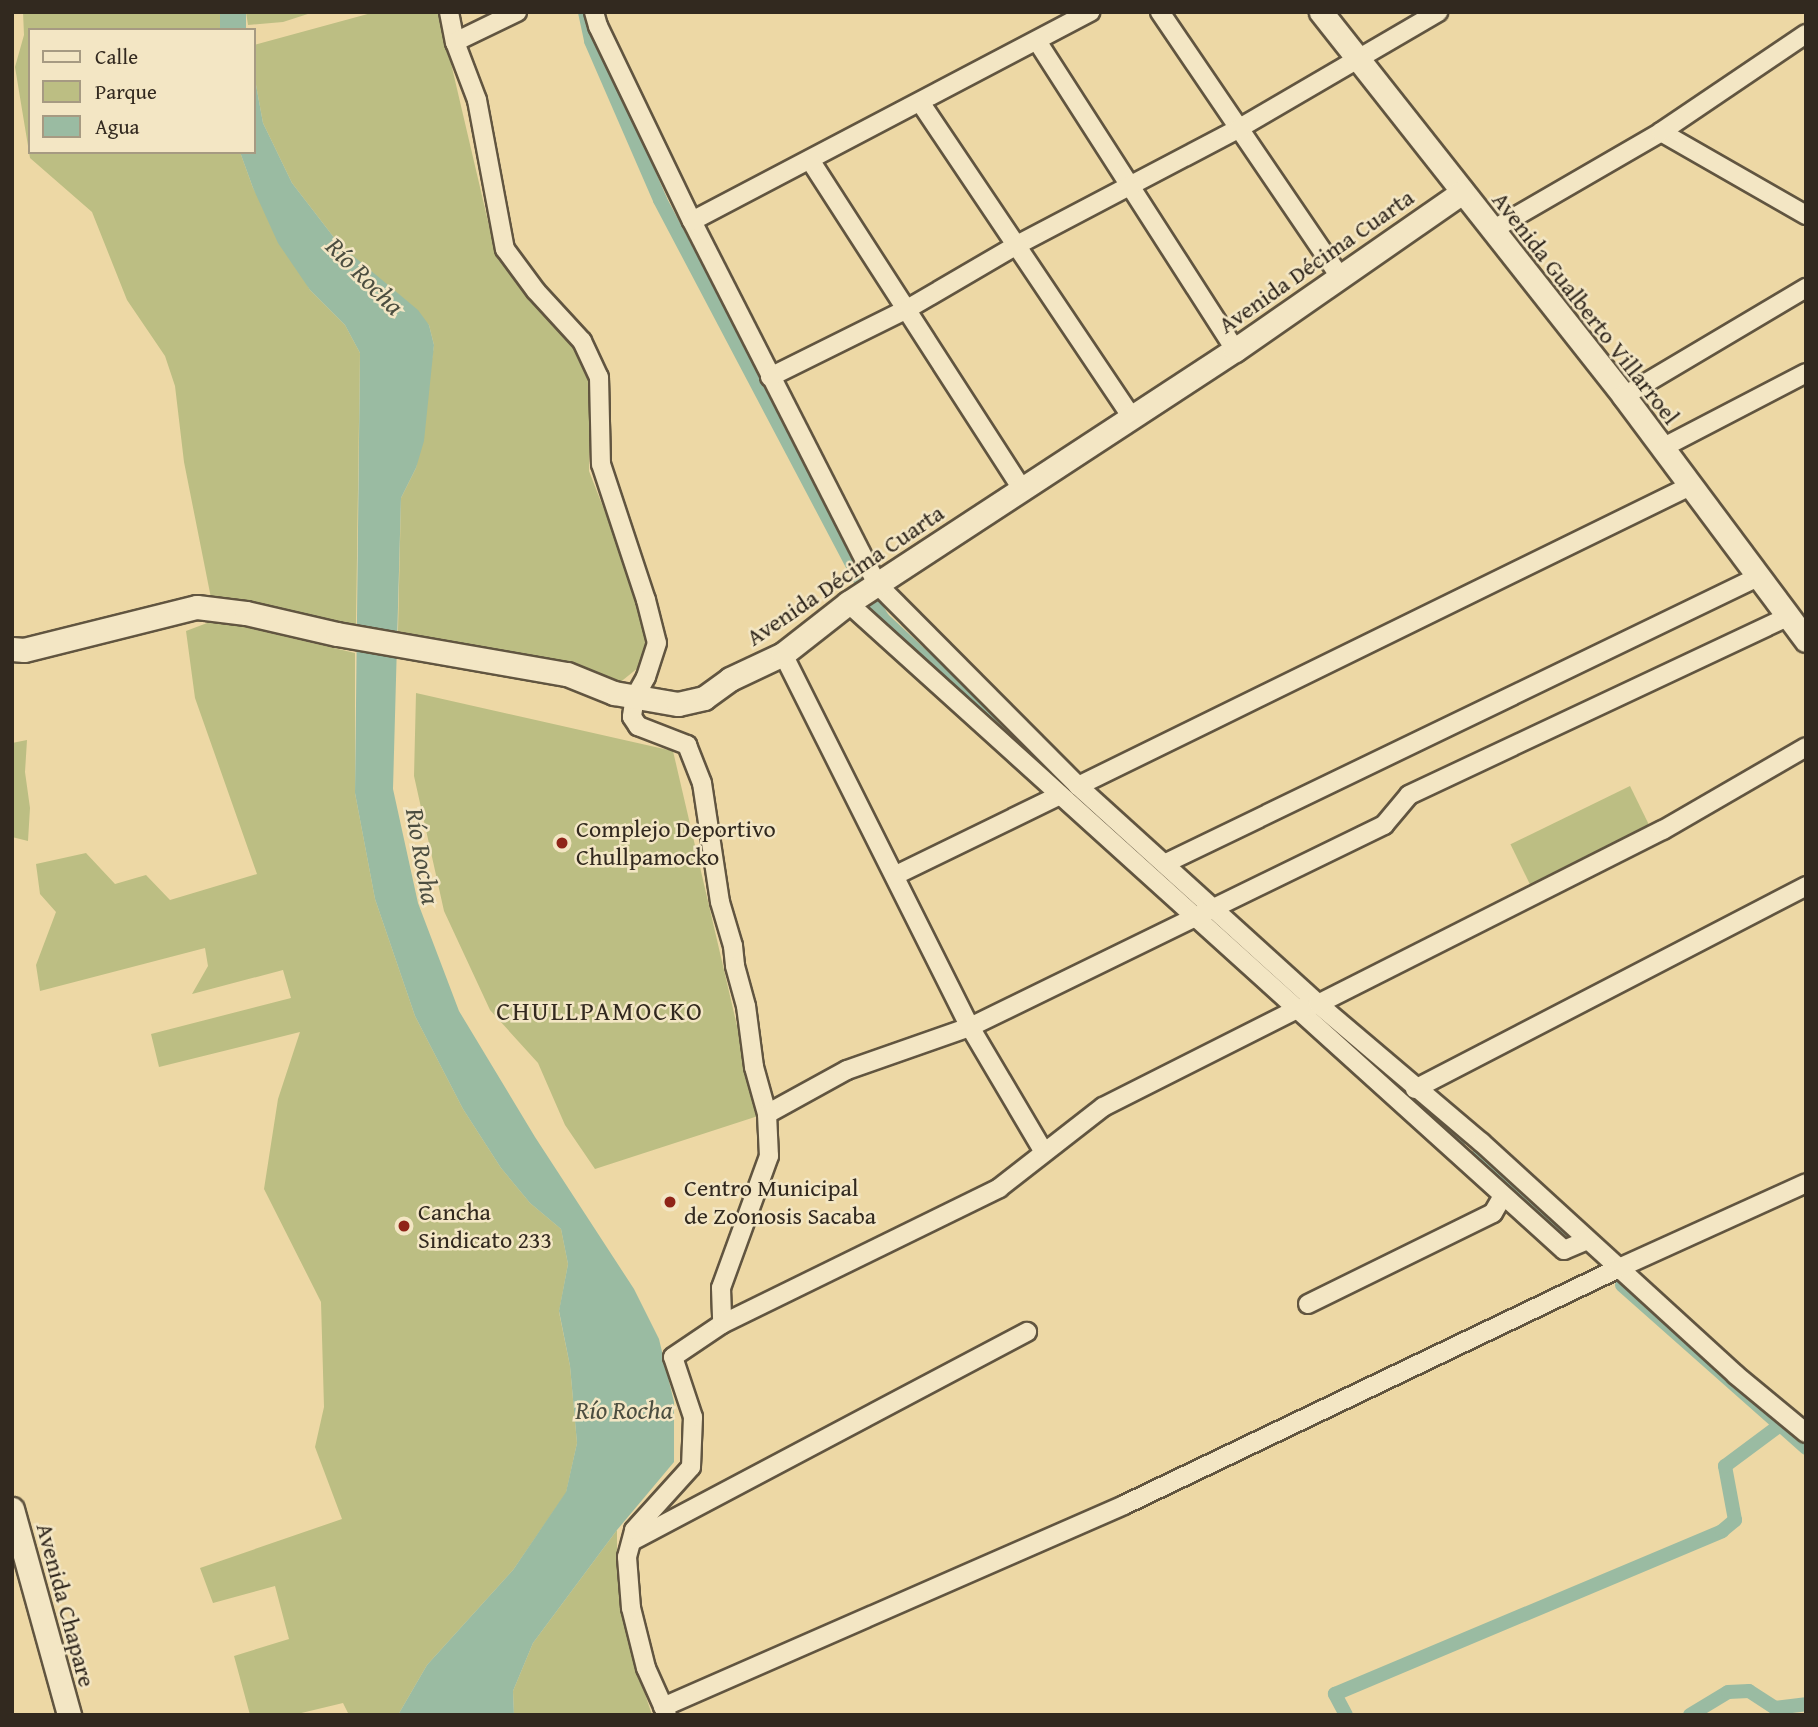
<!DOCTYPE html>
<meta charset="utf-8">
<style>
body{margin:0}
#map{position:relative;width:1818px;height:1727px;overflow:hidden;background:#edd8a5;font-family:"Gentium Book Plus",serif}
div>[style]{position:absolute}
.green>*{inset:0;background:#bcbe83;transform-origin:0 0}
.water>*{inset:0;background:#9abba2;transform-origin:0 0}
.canal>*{height:14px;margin:-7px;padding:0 7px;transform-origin:7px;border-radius:7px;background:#9abba2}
.roads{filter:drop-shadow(2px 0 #615540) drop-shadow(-2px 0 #615540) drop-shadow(0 2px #615540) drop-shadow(0 -2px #615540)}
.minor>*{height:18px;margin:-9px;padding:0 9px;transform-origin:9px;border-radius:9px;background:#f3e6c4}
.secondary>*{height:23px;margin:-11.5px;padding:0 11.5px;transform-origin:11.5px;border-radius:11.5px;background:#f3e6c4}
.dots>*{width:19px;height:19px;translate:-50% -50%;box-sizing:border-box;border:4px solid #f3e6c4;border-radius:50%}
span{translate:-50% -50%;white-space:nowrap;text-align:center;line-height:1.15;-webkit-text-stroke:5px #f3e6c4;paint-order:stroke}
.street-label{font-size:24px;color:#32291f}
.poi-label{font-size:24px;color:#32291f}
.left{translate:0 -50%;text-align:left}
.water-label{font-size:26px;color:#4c4e40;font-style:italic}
.neighbourhood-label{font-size:26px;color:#32291f;letter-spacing:2px}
.frame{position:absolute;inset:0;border:14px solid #32291f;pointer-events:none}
.legend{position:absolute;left:28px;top:28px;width:228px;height:126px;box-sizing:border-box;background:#f3e6c4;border:2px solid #a69a82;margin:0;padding:9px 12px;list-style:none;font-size:21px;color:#32291f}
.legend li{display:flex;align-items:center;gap:14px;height:35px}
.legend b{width:35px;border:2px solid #a69a82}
</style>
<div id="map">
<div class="green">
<div style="clip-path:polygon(23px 12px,220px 12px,221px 30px,30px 30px,30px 152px,240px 152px,253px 188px,310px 290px,345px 325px,360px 353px,356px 625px,211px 598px,184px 462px,175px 386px,165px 356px,127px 300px,92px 212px,30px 158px,15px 67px,24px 35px)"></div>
<div style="clip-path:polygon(246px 12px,314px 12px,283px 22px,248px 25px)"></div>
<div style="clip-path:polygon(375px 12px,439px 12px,494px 247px,521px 288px,563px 326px,590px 381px,589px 471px,635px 589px,649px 659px,618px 684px,571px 666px,398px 631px,401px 498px,416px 468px,434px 345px,429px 325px,339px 244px,292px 183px,263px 123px,254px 74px,254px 45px)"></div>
<div style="clip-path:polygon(215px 620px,355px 653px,355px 793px,375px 899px,415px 1016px,463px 1109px,501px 1168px,530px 1203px,561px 1229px,568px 1264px,559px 1312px,570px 1366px,577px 1443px,566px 1493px,513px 1570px,427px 1665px,398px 1715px,349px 1715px,343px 1703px,293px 1715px,250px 1715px,234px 1656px,289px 1639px,275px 1586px,213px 1603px,200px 1568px,342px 1519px,315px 1447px,324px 1407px,321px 1302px,264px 1189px,278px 1099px,300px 1032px,159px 1067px,151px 1034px,291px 998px,283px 970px,192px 994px,208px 966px,205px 948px,40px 991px,36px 965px,56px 912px,40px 894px,36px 864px,86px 853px,115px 884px,146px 875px,170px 900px,257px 874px,195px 698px,186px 631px)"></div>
<div style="clip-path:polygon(416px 693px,673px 751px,758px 1116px,595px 1169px,565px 1125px,538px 1063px,490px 1010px,444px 911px,414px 776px)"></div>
<div style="clip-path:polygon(27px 740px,25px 772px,30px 808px,28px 841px,12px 837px,12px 743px)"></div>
<div style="left:1630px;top:786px;width:46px;height:133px;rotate:64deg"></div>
<div style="clip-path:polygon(617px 1530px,617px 1573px,628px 1642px,652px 1715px,514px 1715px,513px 1691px,533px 1643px)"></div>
</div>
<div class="water">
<div style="left:220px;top:12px;width:26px;height:18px"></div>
<div style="clip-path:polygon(254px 74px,263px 123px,292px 183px,339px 244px,418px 310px,429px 325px,434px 345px,424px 441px,416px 468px,401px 498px,393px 789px,418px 903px,459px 1011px,535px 1137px,634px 1289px,659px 1339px,674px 1402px,674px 1462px,617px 1530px,533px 1643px,513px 1691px,514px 1715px,398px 1715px,427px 1665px,513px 1570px,566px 1492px,577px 1443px,570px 1366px,559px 1311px,568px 1264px,561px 1229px,530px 1203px,501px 1168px,463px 1109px,415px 1016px,375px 899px,355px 793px,360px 353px,345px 325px,310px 290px,278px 243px,253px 188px,240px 152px,254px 152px)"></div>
</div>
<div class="canal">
<div style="left:585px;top:12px;width:30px;rotate:78deg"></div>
<div style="left:591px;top:41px;width:173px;rotate:66.5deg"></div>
<div style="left:660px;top:200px;width:429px;rotate:62.2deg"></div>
<div style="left:871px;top:600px;width:22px;rotate:58deg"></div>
<div style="left:883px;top:619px;width:162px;rotate:43.2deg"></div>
<div style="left:1356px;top:1051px;width:136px;rotate:40.8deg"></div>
<div style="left:1478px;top:1156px;width:120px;rotate:42deg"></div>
<div style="left:1622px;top:1285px;width:246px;rotate:41.5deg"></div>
<div style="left:1346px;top:1715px;width:24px;rotate:-118deg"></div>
<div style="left:1335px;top:1694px;width:420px;rotate:-22.8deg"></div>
<div style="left:1722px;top:1531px;width:17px;rotate:-40deg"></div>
<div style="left:1735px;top:1520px;width:55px;rotate:-100.5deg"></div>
<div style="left:1725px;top:1466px;width:69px;rotate:-36.7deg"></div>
<div style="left:1690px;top:1715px;width:44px;rotate:-31.2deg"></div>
<div style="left:1728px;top:1692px;width:21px;rotate:-3deg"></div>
<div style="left:1749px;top:1691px;width:31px;rotate:33deg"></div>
<div style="left:1775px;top:1708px;width:31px;rotate:-7deg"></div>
</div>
<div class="roads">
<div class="minor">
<div style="left:449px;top:12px;width:31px;rotate:79deg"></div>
<div style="left:455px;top:42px;width:62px;rotate:69.2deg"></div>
<div style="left:477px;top:100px;width:152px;rotate:79.4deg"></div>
<div style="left:505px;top:249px;width:52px;rotate:53.6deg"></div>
<div style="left:536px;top:291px;width:68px;rotate:47.4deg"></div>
<div style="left:582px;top:341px;width:40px;rotate:65deg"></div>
<div style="left:599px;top:377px;width:87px;rotate:88.7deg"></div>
<div style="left:601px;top:464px;width:143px;rotate:71.7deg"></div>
<div style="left:646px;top:600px;width:44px;rotate:75.7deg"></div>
<div style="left:657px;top:643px;width:36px;rotate:108deg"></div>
<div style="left:646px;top:677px;width:23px;rotate:119deg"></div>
<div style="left:635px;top:697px;width:20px;rotate:99deg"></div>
<div style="left:632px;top:717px;width:11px;rotate:56deg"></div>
<div style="left:638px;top:726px;width:53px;rotate:21.2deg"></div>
<div style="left:687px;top:745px;width:41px;rotate:68.5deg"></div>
<div style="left:702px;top:783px;width:120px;rotate:81.4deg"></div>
<div style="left:720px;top:902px;width:46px;rotate:73.5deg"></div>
<div style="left:733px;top:946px;width:20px;rotate:84deg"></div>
<div style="left:735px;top:966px;width:41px;rotate:74.6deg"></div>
<div style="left:746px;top:1006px;width:62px;rotate:82.5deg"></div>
<div style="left:754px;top:1067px;width:49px;rotate:74.5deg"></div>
<div style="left:767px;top:1114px;width:42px;rotate:87.3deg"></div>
<div style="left:769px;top:1156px;width:140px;rotate:110deg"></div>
<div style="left:721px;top:1288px;width:36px;rotate:88deg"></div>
<div style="left:594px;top:12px;width:15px;rotate:74deg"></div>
<div style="left:598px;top:26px;width:216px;rotate:64.3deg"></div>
<div style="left:692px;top:221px;width:407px;rotate:63deg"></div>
<div style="left:877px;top:584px;width:285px;rotate:45.1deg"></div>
<div style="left:1078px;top:786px;width:324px;rotate:42.2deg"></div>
<div style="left:1318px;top:1004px;width:214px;rotate:40.3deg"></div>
<div style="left:1481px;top:1142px;width:345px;rotate:42.4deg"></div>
<div style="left:1736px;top:1375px;width:91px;rotate:39.6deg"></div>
<div style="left:1160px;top:12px;width:320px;rotate:55.8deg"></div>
<div style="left:1037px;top:41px;width:367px;rotate:57.3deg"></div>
<div style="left:455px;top:42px;width:69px;rotate:-25.8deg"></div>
<div style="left:920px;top:102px;width:380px;rotate:56.1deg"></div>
<div style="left:1661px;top:132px;width:167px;rotate:29.8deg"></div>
<div style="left:810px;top:160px;width:391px;rotate:57.2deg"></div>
<div style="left:692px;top:221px;width:450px;rotate:-27.7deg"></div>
<div style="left:1494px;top:229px;width:193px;rotate:-30.1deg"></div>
<div style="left:1661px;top:132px;width:175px;rotate:-34.1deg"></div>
<div style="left:770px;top:377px;width:155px;rotate:-26.4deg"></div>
<div style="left:909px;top:308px;width:125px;rotate:-30.3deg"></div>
<div style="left:1017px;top:245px;width:250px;rotate:-27.7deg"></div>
<div style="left:1238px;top:129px;width:232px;rotate:-30.3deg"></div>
<div style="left:1624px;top:396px;width:212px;rotate:-30.7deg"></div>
<div style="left:1662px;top:448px;width:162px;rotate:-27.5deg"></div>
<div style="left:848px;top:603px;width:965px;rotate:42.1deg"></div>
<div style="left:1564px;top:1250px;width:25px;rotate:-23deg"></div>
<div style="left:783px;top:654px;width:417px;rotate:63.4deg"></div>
<div style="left:970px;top:1027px;width:145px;rotate:59.4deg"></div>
<div style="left:1078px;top:786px;width:682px;rotate:-26.11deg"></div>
<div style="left:1166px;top:863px;width:657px;rotate:-25.79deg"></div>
<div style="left:896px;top:875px;width:180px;rotate:-26deg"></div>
<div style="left:1415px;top:1089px;width:441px;rotate:-27.4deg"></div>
<div style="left:767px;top:1114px;width:91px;rotate:-28.8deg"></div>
<div style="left:847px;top:1070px;width:130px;rotate:-19.3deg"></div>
<div style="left:970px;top:1027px;width:461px;rotate:-26deg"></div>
<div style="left:1384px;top:825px;width:39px;rotate:-50deg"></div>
<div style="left:1409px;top:795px;width:419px;rotate:-25.2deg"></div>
<div style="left:1308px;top:1304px;width:206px;rotate:-26.2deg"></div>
<div style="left:1493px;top:1213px;width:20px;rotate:-60deg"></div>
<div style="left:632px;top:1541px;width:447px;rotate:-27.9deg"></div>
<div style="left:663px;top:1707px;width:503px;rotate:-23.66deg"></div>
<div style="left:1124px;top:1505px;width:549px;rotate:-25.58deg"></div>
<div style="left:1619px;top:1268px;width:205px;rotate:-24.4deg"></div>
<div style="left:667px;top:1715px;width:51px;rotate:-114.1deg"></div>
<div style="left:646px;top:1668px;width:62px;rotate:-104deg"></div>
<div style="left:631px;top:1608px;width:51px;rotate:-94.5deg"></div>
<div style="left:627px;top:1557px;width:28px;rotate:-75deg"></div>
<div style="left:634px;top:1530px;width:85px;rotate:-47.9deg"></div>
<div style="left:691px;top:1467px;width:50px;rotate:-87.7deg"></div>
<div style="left:693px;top:1417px;width:63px;rotate:-108.4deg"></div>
<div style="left:673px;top:1357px;width:59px;rotate:-34deg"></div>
<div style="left:722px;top:1324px;width:309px;rotate:-26.1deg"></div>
<div style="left:999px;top:1188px;width:132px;rotate:-37.9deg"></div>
<div style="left:1103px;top:1107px;width:217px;rotate:-26.8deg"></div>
<div style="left:1297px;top:1009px;width:22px;rotate:-13deg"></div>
<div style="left:1318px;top:1004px;width:386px;rotate:-26.8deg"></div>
<div style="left:1663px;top:830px;width:165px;rotate:-30.1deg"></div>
</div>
<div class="secondary">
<div style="left:1321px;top:12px;width:489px;rotate:51.7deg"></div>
<div style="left:1624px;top:396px;width:304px;rotate:53.3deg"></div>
<div style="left:12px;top:649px;width:12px;rotate:5deg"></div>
<div style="left:24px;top:650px;width:178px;rotate:-14deg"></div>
<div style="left:197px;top:607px;width:49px;rotate:7deg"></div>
<div style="left:246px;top:613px;width:93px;rotate:13deg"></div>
<div style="left:337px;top:634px;width:233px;rotate:9.9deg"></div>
<div style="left:567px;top:674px;width:51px;rotate:22deg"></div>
<div style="left:614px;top:693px;width:65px;rotate:9.8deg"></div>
<div style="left:678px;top:704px;width:27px;rotate:-13deg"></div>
<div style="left:704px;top:698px;width:32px;rotate:-36deg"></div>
<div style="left:730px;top:679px;width:59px;rotate:-25.3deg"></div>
<div style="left:783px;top:654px;width:83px;rotate:-38.1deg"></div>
<div style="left:848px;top:603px;width:462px;rotate:-33.2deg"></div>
<div style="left:1235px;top:350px;width:277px;rotate:-34.8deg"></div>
<div style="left:12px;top:1509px;width:214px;rotate:74.5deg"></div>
</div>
</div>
<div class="dots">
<div style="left:562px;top:843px;background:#8f2418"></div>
<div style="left:670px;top:1202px;background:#8f2418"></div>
<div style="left:404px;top:1226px;background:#8f2418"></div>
</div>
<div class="street-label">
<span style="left:1316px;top:261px;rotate:-35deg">Avenida Décima Cuarta</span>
<span style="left:1586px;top:308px;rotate:52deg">Avenida Gualberto Villarroel</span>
<span style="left:845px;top:575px;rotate:-34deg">Avenida Décima Cuarta</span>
<span style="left:66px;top:1605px;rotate:75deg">Avenida Chapare</span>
</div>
<div class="poi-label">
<span class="left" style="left:576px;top:843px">Complejo Deportivo<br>Chullpamocko</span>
<span class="left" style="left:684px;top:1202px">Centro Municipal<br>de Zoonosis Sacaba</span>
<span class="left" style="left:418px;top:1226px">Cancha<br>Sindicato 233</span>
</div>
<div class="water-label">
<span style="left:365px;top:276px;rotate:45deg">Río Rocha</span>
<span style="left:423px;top:856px;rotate:80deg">Río Rocha</span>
<span style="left:624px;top:1410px">Río Rocha</span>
</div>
<div class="neighbourhood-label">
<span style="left:600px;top:1011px">CHULLPAMOCKO</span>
</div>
<div class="frame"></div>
<ul class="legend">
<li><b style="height:9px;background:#f3e6c4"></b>Calle</li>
<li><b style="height:19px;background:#bcbe83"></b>Parque</li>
<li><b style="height:19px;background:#9abba2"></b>Agua</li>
</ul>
</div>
